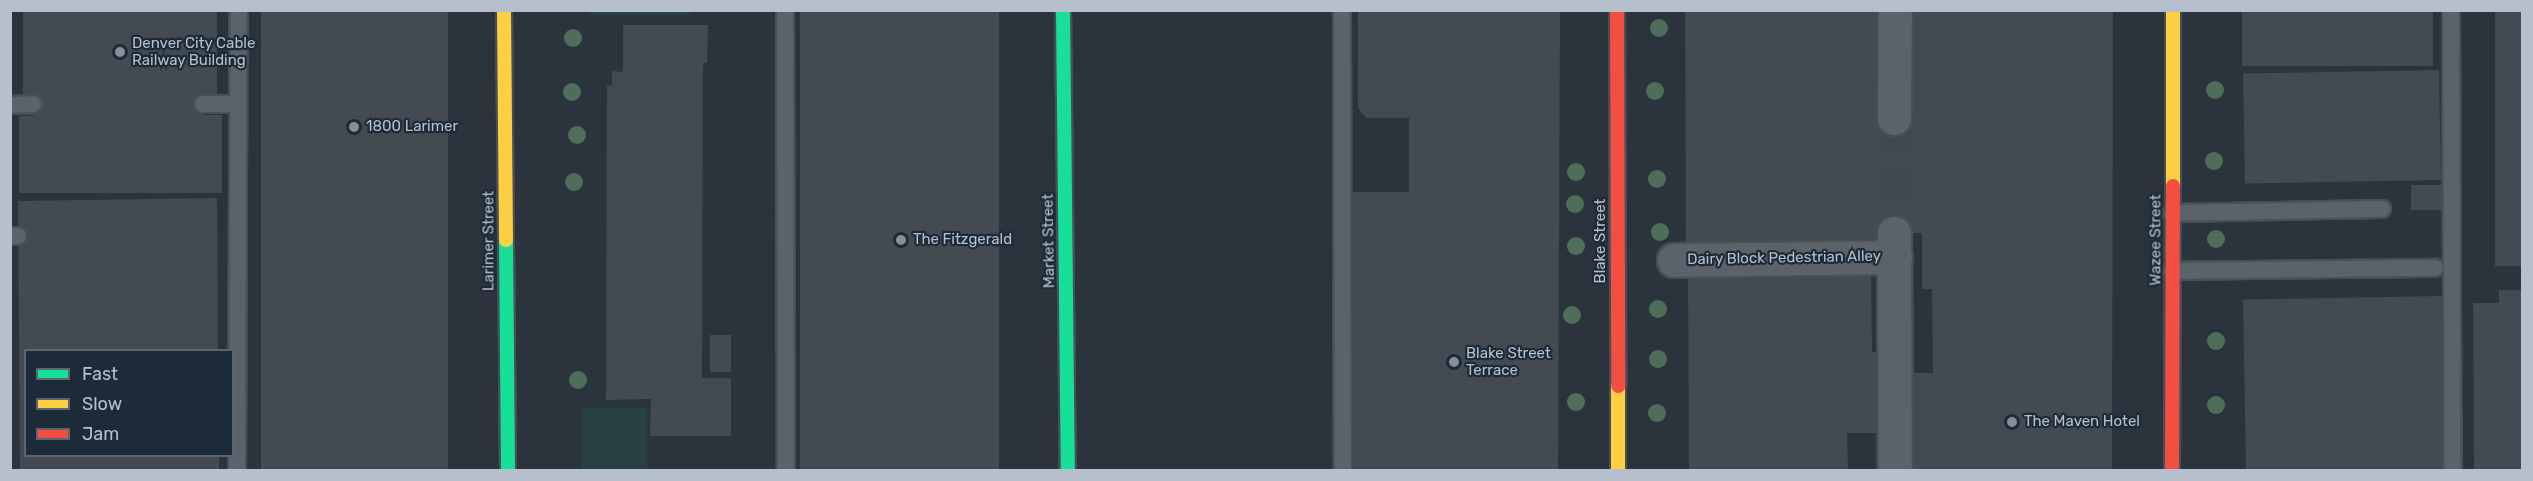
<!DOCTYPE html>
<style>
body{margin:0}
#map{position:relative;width:2533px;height:481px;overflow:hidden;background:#2b333c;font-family:Rubik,sans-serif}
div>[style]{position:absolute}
.green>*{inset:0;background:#274043;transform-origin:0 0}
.building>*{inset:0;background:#434a51;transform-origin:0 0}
.street-tunnel>*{height:33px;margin-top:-16.5px;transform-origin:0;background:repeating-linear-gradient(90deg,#404852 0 33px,transparent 0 49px)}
.roads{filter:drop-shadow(2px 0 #494f56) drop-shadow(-2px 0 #494f56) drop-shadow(0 2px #494f56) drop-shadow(0 -2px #494f56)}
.lane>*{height:16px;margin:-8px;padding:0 8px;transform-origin:8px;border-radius:8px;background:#5c6269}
.street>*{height:33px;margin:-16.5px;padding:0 16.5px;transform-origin:16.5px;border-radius:16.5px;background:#5c6269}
.fast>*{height:14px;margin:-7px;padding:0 7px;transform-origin:7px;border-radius:7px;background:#16e098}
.slow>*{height:14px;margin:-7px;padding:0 7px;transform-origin:7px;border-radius:7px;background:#ffcf43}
.jam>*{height:14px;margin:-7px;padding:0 7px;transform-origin:7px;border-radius:7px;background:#f24e42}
.trees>*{width:18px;height:18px;margin:-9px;border-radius:50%;background:#4e6e5a}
.dots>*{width:16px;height:16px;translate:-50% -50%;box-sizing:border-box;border:3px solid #1d2a38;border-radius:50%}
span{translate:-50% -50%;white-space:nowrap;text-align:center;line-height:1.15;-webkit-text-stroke:4.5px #1d2a38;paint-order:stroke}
.poi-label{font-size:15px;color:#b5c0cc}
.left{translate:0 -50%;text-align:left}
.street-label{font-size:15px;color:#b5c0cc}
.frame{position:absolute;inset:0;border:12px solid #b5c0cc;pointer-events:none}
.legend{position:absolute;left:24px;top:349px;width:210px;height:108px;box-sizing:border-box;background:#1d2a38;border:2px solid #5a6673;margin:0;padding:8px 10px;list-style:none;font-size:18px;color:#b5c0cc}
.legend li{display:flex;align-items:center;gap:12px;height:30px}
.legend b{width:30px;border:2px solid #5a6673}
</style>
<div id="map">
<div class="green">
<div style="clip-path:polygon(691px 11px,691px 15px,590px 15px,590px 10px)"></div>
<div style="left:582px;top:408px;width:65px;height:62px"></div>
</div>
<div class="building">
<div style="clip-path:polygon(23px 10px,217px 10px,217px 94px,204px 94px,203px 115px,222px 115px,222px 193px,19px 193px,19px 116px,33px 116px,33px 94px,23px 94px)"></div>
<div style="left:261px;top:10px;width:187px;height:460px"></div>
<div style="left:800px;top:10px;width:199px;height:460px"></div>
<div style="clip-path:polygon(1358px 10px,1560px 10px,1558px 470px,1350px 470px,1351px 192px,1409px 192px,1409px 118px,1366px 118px,1358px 108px)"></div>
<div style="clip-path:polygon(1685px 10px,2113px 10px,2112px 470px,1913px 470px,1912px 373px,1933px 373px,1932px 289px,1922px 289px,1922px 233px,1885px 233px,1885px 247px,1686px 248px)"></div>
<div style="left:2242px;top:10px;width:191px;height:56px"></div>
<div style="left:2495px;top:10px;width:27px;height:256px"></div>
<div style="clip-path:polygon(623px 25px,708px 25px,707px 63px,703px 63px,702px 378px,731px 378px,731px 436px,650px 436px,651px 399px,606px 400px,607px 86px,612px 85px,612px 71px,623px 72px)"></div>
<div style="left:2439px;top:70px;width:110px;height:196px;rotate:89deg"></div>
<div style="left:2411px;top:185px;width:34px;height:25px"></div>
<div style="clip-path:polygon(217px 198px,218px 350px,26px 350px,26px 456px,219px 456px,219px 470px,20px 470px,18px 201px)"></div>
<div style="clip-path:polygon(1871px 270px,1872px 352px,1887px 352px,1887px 433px,1847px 433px,1848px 470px,1689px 470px,1688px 272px)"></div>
<div style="clip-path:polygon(2499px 290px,2522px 290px,2522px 470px,2474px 470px,2473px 303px,2499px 303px)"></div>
<div style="left:2442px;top:296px;width:174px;height:199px;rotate:89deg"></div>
<div style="left:710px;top:335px;width:21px;height:37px"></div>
</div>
<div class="street-tunnel">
<div style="left:1894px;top:118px;width:115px;rotate:90deg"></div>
</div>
<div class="roads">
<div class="lane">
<div style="left:785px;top:10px;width:460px;rotate:89.9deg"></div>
<div style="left:1342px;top:10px;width:460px;rotate:89.9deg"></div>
<div style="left:2451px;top:10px;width:460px;rotate:89.8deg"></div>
<div style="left:203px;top:104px;width:35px"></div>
<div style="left:10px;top:105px;width:23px;rotate:-2deg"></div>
<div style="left:2172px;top:213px;width:210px;rotate:-1.1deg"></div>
<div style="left:10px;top:236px;width:8px"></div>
<div style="left:2172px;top:271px;width:263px;rotate:-0.7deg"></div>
<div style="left:237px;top:470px;width:460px;rotate:-89.8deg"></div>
</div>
<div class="street">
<div style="left:1894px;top:118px;width:108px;rotate:-89.5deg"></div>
<div style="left:1894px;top:233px;width:237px;rotate:89.8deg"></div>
<div style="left:1674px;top:260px;width:221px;rotate:-0.8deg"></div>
</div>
<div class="fast">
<div style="left:1063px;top:10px;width:460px;rotate:89.4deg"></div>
<div style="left:506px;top:240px;width:230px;rotate:89.5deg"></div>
</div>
<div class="slow">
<div style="left:504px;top:10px;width:230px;rotate:89.5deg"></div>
<div style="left:2173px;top:186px;width:176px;rotate:-90deg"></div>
<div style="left:1618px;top:386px;width:84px;rotate:90deg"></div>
</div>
<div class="jam">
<div style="left:1617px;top:10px;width:376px;rotate:89.8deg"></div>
<div style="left:2172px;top:470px;width:284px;rotate:-89.8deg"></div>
</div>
</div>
<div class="trees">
<div style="left:1659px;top:28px"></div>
<div style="left:573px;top:38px"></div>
<div style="left:2215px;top:90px"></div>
<div style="left:1655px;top:91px"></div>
<div style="left:572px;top:92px"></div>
<div style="left:577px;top:135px"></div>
<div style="left:2214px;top:161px"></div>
<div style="left:1576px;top:172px"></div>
<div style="left:1657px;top:179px"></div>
<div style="left:574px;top:182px"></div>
<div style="left:1575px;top:204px"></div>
<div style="left:1660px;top:232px"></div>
<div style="left:2216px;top:239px"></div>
<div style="left:1576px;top:246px"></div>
<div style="left:1658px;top:309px"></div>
<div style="left:1572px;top:315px"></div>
<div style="left:2216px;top:341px"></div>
<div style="left:1658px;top:359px"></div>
<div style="left:578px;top:380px"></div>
<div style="left:1576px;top:402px"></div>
<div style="left:2216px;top:405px"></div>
<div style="left:1657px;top:413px"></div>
</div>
<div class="dots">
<div style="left:120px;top:52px;background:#858f9a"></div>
<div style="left:354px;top:127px;background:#858f9a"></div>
<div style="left:901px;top:240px;background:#858f9a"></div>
<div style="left:1454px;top:362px;background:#858f9a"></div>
<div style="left:2012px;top:422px;background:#858f9a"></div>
</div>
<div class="poi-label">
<span class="left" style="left:132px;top:52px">Denver City Cable<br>Railway Building</span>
<span class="left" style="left:366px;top:127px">1800 Larimer</span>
<span class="left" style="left:913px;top:240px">The Fitzgerald</span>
<span class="left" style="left:1466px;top:362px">Blake Street<br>Terrace</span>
<span class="left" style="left:2024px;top:422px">The Maven Hotel</span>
</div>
<div class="street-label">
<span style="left:2156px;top:240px;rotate:-90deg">Wazee Street</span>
<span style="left:489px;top:241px;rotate:-90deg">Larimer Street</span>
<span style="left:1049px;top:241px;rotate:-91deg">Market Street</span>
<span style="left:1601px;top:241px;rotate:-90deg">Blake Street</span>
<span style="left:1784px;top:258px;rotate:-1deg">Dairy Block Pedestrian Alley</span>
</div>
<div class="frame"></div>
<ul class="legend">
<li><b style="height:8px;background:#16e098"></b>Fast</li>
<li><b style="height:8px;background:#ffcf43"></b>Slow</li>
<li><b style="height:8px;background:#f24e42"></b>Jam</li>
</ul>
</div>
